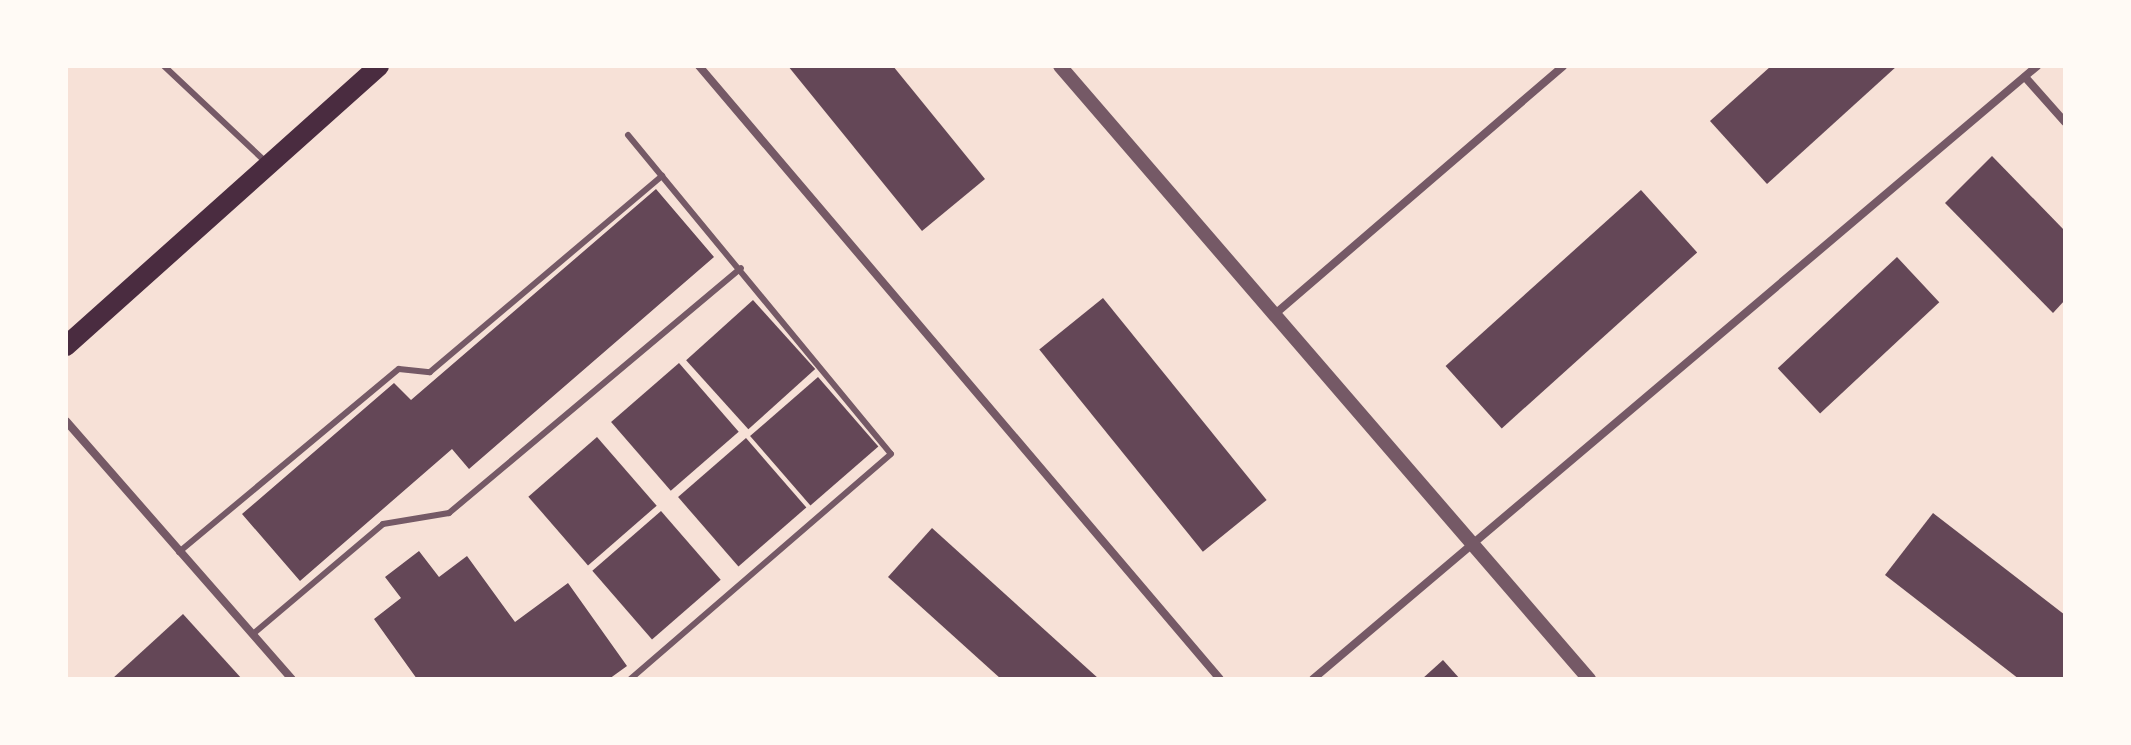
<!DOCTYPE html>
<style>
body{margin:0}
#map{position:relative;width:2131px;height:745px;overflow:hidden;background:#f7e1d7;font-family:"Fira Sans",sans-serif}
div>[style]{position:absolute}
.building>*{inset:0;background:#644757;transform-origin:0 0}
.service>*{height:6px;margin:-3px;padding:0 3px;transform-origin:3px;border-radius:3px;background:#755966}
.minor>*{height:8px;margin:-4px;padding:0 4px;transform-origin:4px;border-radius:4px;background:#755966}
.tertiary>*{height:14px;margin:-7px;padding:0 7px;transform-origin:7px;border-radius:7px;background:#755966}
.primary>*{height:20px;margin:-10px;padding:0 10px;transform-origin:10px;border-radius:10px;background:#4a2c40}
span{translate:-50% -50%;white-space:nowrap;text-align:center;line-height:1.15;-webkit-text-stroke:8px #fffaf5;paint-order:stroke}
.frame{position:absolute;inset:0;border:68px solid #fffaf5;pointer-events:none}
</style>
<div id="map">
<div class="building">
<div style="clip-path:polygon(788px 66px,893px 66px,985px 179px,922px 231px)"></div>
<div style="clip-path:polygon(1771px 66px,1897px 66px,1767px 184px,1710px 121px)"></div>
<div style="clip-path:polygon(1992px 156px,2065px 231px,2065px 300px,2053px 313px,1945px 203px)"></div>
<div style="clip-path:polygon(656px 189px,714px 257px,469px 469px,452px 449px,300px 581px,242px 514px,394px 383px,411px 400px)"></div>
<div style="left:1641px;top:190px;width:84px;height:263px;rotate:48deg"></div>
<div style="left:1897px;top:257px;width:62px;height:163px;rotate:47deg"></div>
<div style="left:1103px;top:298px;width:260px;height:82px;rotate:51deg"></div>
<div style="left:753px;top:300px;width:93px;height:90px;rotate:48deg"></div>
<div style="left:679px;top:363px;width:91px;height:90px;rotate:49deg"></div>
<div style="left:818px;top:377px;width:92px;height:90px;rotate:49deg"></div>
<div style="left:597px;top:437px;width:91px;height:91px;rotate:49deg"></div>
<div style="left:746px;top:438px;width:92px;height:90px;rotate:49deg"></div>
<div style="left:661px;top:511px;width:91px;height:91px;rotate:49deg"></div>
<div style="clip-path:polygon(1933px 513px,2065px 615px,2065px 679px,2019px 679px,1885px 575px)"></div>
<div style="clip-path:polygon(932px 528px,1099px 679px,1001px 679px,888px 577px)"></div>
<div style="clip-path:polygon(419px 551px,439px 577px,467px 556px,515px 622px,568px 583px,627px 666px,609px 679px,417px 679px,374px 619px,401px 598px,385px 577px)"></div>
<div style="clip-path:polygon(183px 614px,242px 679px,112px 679px)"></div>
<div style="clip-path:polygon(1443px 660px,1460px 679px,1422px 679px)"></div>
</div>
<div class="service">
<div style="left:164px;top:66px;width:140px;rotate:43.3deg"></div>
<div style="left:628px;top:135px;width:413px;rotate:50.5deg"></div>
<div style="left:891px;top:454px;width:345px;rotate:139.2deg"></div>
<div style="left:179px;top:552px;width:286px;rotate:-39.8deg"></div>
<div style="left:399px;top:369px;width:31px;rotate:6deg"></div>
<div style="left:430px;top:372px;width:304px;rotate:-40.2deg"></div>
<div style="left:253px;top:634px;width:170px;rotate:-40.2deg"></div>
<div style="left:383px;top:524px;width:67px;rotate:-9.5deg"></div>
<div style="left:449px;top:513px;width:381px;rotate:-40deg"></div>
</div>
<div class="minor">
<div style="left:699px;top:66px;width:804px;rotate:49.64deg"></div>
<div style="left:2025px;top:77px;width:60px;rotate:48.4deg"></div>
<div style="left:1275px;top:314px;width:380px;rotate:-40.7deg"></div>
<div style="left:66px;top:421px;width:343px;rotate:48.8deg"></div>
<div style="left:1313px;top:679px;width:949px;rotate:-40.25deg"></div>
</div>
<div class="tertiary">
<div style="left:1060px;top:66px;width:810px;rotate:49.21deg"></div>
</div>
<div class="primary">
<div style="left:66px;top:346px;width:420px;rotate:-41.8deg"></div>
</div>
<div class="frame"></div>
</div>
